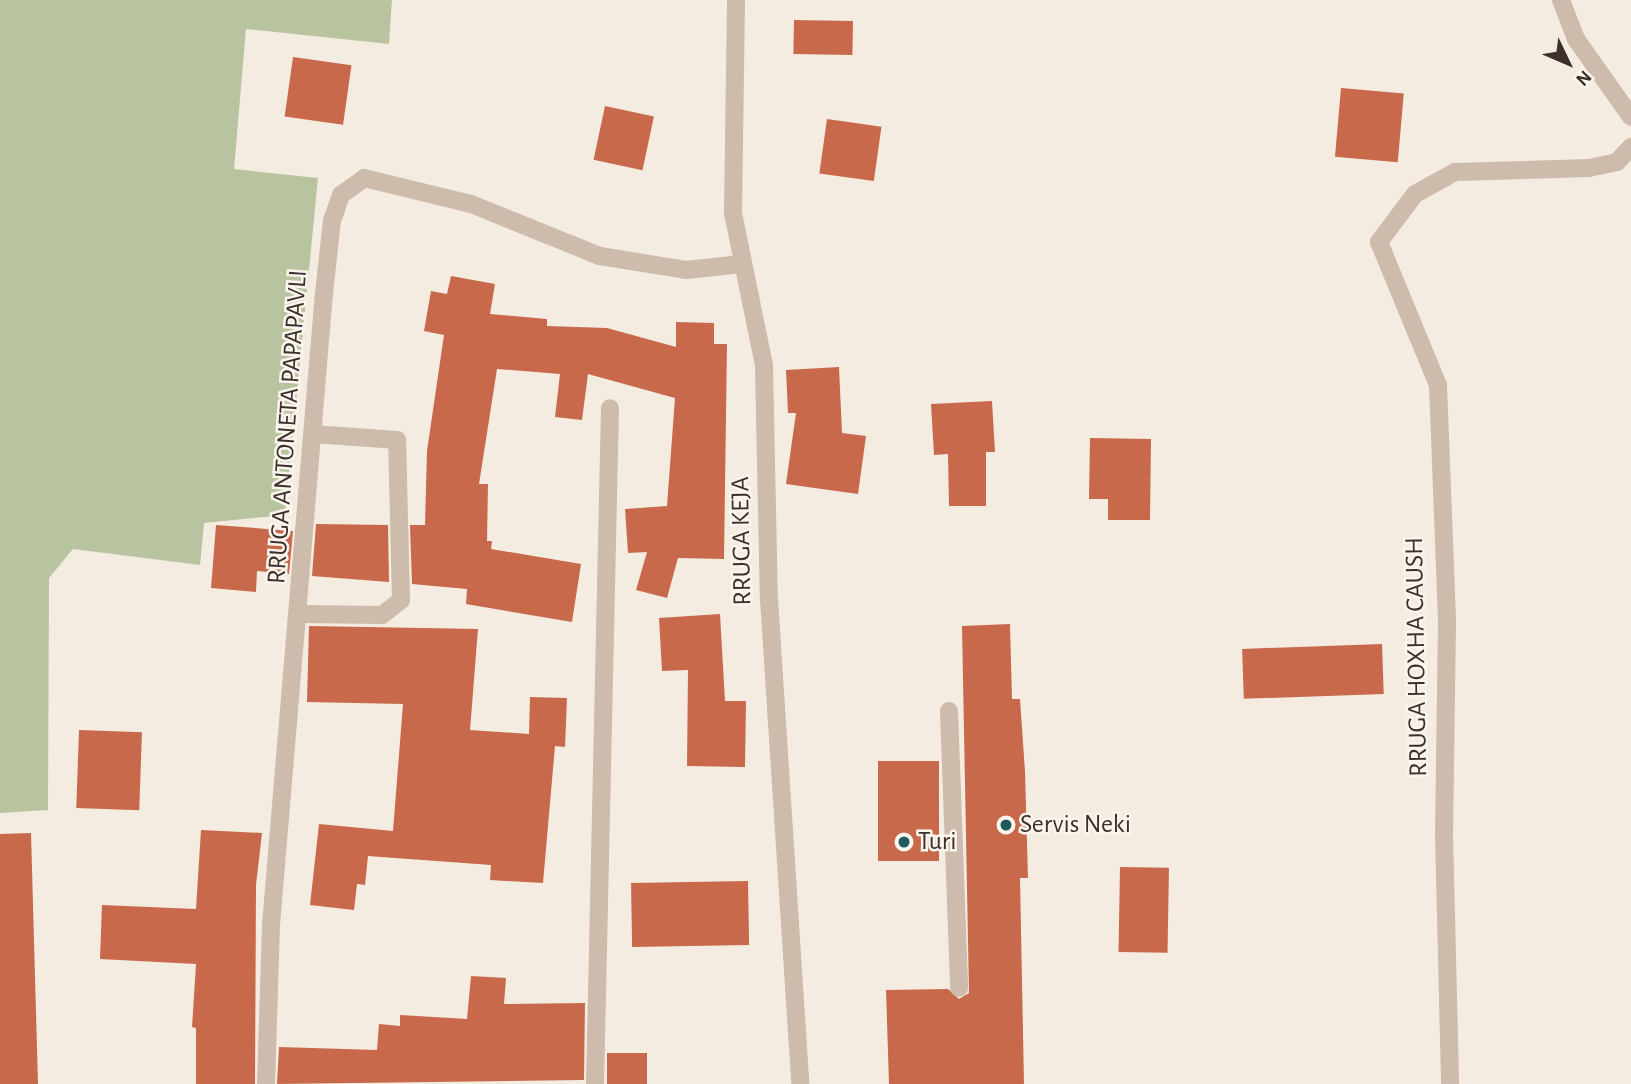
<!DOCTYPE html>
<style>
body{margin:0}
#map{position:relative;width:1631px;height:1084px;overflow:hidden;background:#f4ebe1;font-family:"Alegreya Sans",sans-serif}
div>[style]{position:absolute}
.green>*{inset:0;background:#b8c4a0}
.building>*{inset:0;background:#c8694b;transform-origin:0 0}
.lane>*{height:18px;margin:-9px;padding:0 9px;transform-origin:9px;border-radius:9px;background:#cdbbac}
.street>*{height:18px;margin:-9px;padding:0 9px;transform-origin:9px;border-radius:9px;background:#cdbbac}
.dots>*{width:19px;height:19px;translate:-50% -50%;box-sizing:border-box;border:4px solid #fbf5ee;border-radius:50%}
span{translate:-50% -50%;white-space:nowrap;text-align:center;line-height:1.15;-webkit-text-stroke:5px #fbf5ee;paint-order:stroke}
.street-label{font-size:26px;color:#3b302b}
.poi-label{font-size:26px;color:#3b302b}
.left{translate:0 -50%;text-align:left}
.north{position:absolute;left:1533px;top:28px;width:70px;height:70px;-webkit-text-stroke:5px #fbf5ee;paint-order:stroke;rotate:134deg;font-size:19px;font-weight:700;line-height:28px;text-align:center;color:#3b302b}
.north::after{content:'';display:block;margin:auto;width:24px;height:32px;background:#3b302b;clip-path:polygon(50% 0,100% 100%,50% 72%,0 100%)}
</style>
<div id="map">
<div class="green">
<div style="clip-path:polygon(0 0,392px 0,389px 44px,246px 29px,234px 169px,318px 178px,285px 515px,204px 523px,200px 565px,73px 549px,49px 578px,48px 810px,0 813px)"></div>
</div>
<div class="building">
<div style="left:794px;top:20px;width:59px;height:34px;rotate:1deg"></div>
<div style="left:293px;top:57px;width:59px;height:60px;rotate:8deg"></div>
<div style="left:1341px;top:88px;width:63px;height:69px;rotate:5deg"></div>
<div style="left:605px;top:106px;width:50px;height:55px;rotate:12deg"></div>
<div style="left:827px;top:119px;width:55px;height:55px;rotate:8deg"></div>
<div style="clip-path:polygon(451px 276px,495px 284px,490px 314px,547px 319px,547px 326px,607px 328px,676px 347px,676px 322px,714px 323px,714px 344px,727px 344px,724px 559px,678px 558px,667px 598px,636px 590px,647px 552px,628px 553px,625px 509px,667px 506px,675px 398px,588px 374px,582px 420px,555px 417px,560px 374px,497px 369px,479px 484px,488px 484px,487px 541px,492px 541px,491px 549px,581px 564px,572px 622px,466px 604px,467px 589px,412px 584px,410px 525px,425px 525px,427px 451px,444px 335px,424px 331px,431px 291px,447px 294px)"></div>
<div style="clip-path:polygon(839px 367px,842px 433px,866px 436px,858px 494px,786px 484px,796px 413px,788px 413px,786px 370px)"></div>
<div style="clip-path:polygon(992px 401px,995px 452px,986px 452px,986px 506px,949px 506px,948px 454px,934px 455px,931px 404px)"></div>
<div style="clip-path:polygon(1090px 438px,1151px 439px,1150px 520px,1108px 520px,1108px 499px,1089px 499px)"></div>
<div style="clip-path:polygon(316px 524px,388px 525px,389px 582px,312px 576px)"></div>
<div style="clip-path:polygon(216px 525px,293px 531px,289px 574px,257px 571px,256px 592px,211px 588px)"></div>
<div style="clip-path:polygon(720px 614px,725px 701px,746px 701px,745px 767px,687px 766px,688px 670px,662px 671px,659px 618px)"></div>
<div style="clip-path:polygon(1010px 624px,1012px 699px,1020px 699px,1025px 771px,1028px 878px,1020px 878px,1024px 1084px,889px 1084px,886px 990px,948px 989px,959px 999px,969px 993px,962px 626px)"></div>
<div style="clip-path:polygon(309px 626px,478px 629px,470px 730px,529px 734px,530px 697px,567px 698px,565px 747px,555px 746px,543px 883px,490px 880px,491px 865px,368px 856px,365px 885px,357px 884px,354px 910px,310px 905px,319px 824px,393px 831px,403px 704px,307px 702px)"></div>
<div style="left:1382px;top:644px;width:50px;height:140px;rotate:88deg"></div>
<div style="left:79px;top:730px;width:63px;height:78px;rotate:2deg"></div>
<div style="left:878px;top:761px;width:61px;height:100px"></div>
<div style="clip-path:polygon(201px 830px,262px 833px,256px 885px,255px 1084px,196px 1084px,196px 1028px,192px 1027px,196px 964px,100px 959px,102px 905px,196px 909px)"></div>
<div style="clip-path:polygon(31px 833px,38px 1084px,0 1084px,0 834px)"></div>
<div style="left:1120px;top:867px;width:49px;height:85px;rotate:1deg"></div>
<div style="left:748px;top:881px;width:64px;height:117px;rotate:89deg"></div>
<div style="clip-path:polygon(471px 976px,506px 978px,504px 1004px,585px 1003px,584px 1080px,277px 1084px,279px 1047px,377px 1050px,379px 1024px,400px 1026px,400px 1015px,467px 1019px)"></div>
<div style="left:647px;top:1053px;width:31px;height:40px;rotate:90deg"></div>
</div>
<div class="lane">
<div style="left:1561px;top:0;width:42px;rotate:69deg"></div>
<div style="left:1576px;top:39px;width:95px;rotate:54.8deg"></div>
<div style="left:1379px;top:242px;width:60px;rotate:-53.1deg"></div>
<div style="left:1415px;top:194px;width:46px;rotate:-28.8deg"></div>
<div style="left:1455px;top:172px;width:134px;rotate:-1.7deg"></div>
<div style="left:1589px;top:168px;width:29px;rotate:-12deg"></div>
<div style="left:1617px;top:162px;width:21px;rotate:-47deg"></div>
<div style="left:300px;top:614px;width:82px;rotate:0.7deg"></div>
<div style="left:382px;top:615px;width:24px;rotate:-38deg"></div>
<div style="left:401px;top:600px;width:160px;rotate:-91.4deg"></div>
<div style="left:397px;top:440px;width:84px;rotate:-175.9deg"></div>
<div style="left:949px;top:711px;width:277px;rotate:87.9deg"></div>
</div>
<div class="street">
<div style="left:736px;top:0;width:213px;rotate:90.8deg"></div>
<div style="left:733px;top:213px;width:156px;rotate:78.5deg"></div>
<div style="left:764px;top:366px;width:233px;rotate:88.8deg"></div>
<div style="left:769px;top:599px;width:486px;rotate:86.3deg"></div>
<div style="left:1379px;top:242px;width:155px;rotate:67.6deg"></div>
<div style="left:1438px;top:385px;width:237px;rotate:87.8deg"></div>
<div style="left:1447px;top:622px;width:212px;rotate:90.8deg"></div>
<div style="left:1444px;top:834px;width:250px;rotate:88.6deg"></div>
<div style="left:266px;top:1084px;width:159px;rotate:-88.2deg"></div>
<div style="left:271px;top:925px;width:634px;rotate:-85.21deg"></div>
<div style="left:324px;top:293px;width:72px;rotate:-83.7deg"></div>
<div style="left:332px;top:221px;width:28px;rotate:-71deg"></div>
<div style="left:341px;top:195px;width:29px;rotate:-36deg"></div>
<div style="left:364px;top:178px;width:110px;rotate:13.7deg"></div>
<div style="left:471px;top:204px;width:139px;rotate:22deg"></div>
<div style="left:600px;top:256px;width:87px;rotate:9.2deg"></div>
<div style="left:686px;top:270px;width:56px;rotate:-6.1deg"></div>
<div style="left:595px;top:1084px;width:676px;rotate:-88.73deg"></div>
</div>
<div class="dots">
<div style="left:1006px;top:825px;background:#1f5a5e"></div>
<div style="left:904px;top:842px;background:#1f5a5e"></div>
</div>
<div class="street-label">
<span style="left:288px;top:427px;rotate:-86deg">RRUGA ANTONETA PAPAPAVLI</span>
<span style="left:742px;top:541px;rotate:-91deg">RRUGA KEJA</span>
<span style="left:1417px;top:657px;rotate:-91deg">RRUGA HOXHA CAUSH</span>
</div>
<div class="poi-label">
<span class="left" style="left:1020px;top:825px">Servis Neki</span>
<span class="left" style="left:918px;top:842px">Turi</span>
</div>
<div class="north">N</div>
</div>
